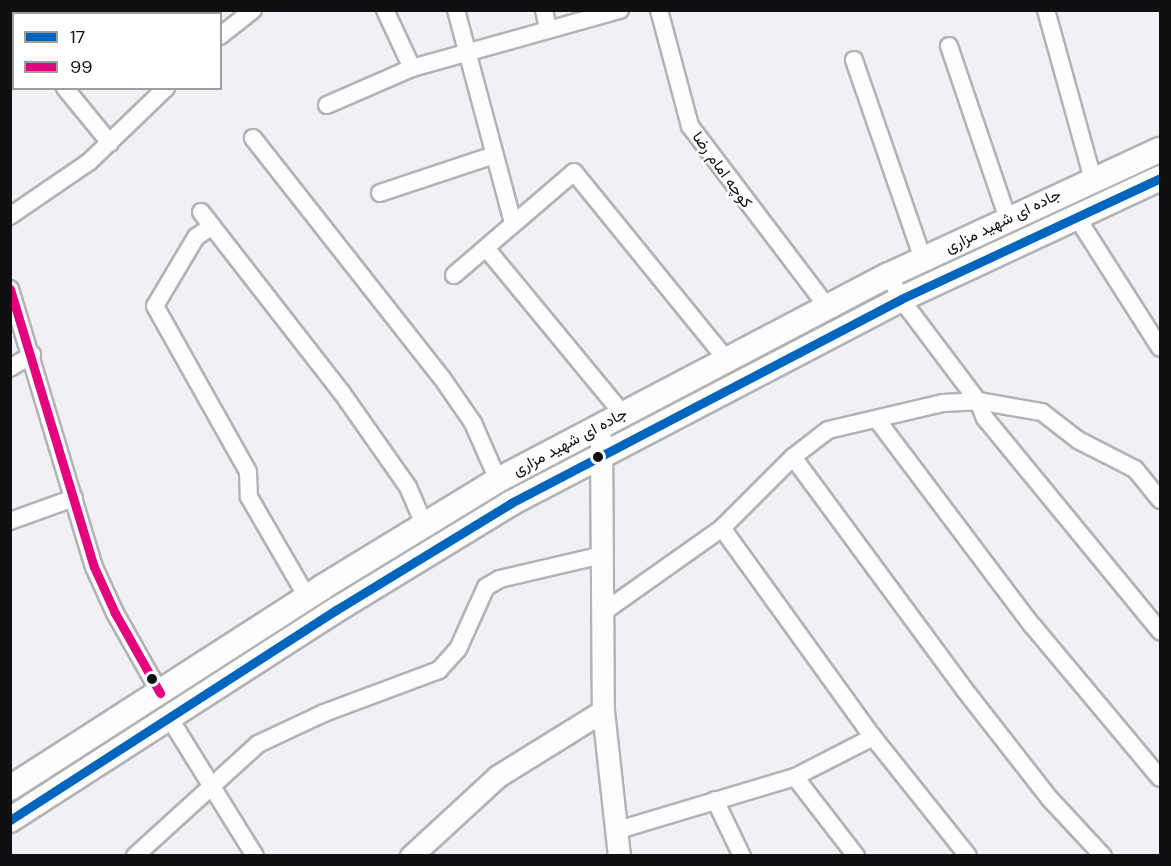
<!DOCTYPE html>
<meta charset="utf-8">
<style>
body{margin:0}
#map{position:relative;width:1171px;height:866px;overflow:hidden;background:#eff1f4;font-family:"DM Sans",Vazirmatn,sans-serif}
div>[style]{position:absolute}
.roads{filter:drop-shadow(2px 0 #b1b3b5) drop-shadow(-2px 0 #b1b3b5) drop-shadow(0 2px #b1b3b5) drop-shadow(0 -2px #b1b3b5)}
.minor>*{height:16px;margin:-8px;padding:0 8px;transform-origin:8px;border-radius:8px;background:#fdfdfd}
.tertiary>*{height:21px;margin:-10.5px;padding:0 10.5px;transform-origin:10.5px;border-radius:10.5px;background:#fdfdfd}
.secondary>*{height:24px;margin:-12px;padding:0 12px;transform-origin:12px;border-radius:12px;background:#fdfdfd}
.bus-1>*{height:9px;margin:-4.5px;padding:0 4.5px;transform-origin:4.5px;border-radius:4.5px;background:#0065bd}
.bus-2>*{height:9px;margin:-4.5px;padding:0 4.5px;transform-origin:4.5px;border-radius:4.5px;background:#e5007d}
.dots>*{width:16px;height:16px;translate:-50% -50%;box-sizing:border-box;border:3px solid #fff;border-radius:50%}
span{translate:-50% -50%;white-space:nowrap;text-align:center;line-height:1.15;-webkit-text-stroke:4.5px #fff;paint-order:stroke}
.street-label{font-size:16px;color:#0f1011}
.frame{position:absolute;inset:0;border:12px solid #0f1011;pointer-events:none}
.legend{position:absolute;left:12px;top:12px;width:210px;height:78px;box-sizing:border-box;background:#fff;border:2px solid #9f9fa0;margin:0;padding:8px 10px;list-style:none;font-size:18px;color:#0f1011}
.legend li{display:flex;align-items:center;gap:12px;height:30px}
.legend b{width:30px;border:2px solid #9f9fa0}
</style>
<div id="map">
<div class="roads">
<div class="minor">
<div style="left:123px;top:10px;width:4px;rotate:63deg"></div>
<div style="left:385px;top:10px;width:64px;rotate:65deg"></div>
<div style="left:456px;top:10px;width:220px;rotate:75deg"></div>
<div style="left:544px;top:10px;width:19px;rotate:78deg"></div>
<div style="left:659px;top:10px;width:120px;rotate:75deg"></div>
<div style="left:690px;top:126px;width:228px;rotate:52.8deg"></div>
<div style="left:1046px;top:10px;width:175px;rotate:74.5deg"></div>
<div style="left:10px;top:21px;width:6px;rotate:45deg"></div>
<div style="left:220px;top:36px;width:42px;rotate:-38.2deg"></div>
<div style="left:949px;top:46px;width:183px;rotate:71.2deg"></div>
<div style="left:854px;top:60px;width:211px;rotate:70.9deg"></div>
<div style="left:65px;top:88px;width:71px;rotate:50.7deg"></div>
<div style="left:327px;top:105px;width:93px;rotate:-23.5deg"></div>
<div style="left:412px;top:68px;width:216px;rotate:-15.6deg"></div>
<div style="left:253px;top:138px;width:305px;rotate:51.8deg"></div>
<div style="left:442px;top:378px;width:55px;rotate:55.4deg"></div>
<div style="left:473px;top:423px;width:62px;rotate:66.3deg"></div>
<div style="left:380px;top:193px;width:120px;rotate:-18.4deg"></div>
<div style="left:201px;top:212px;width:229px;rotate:52.1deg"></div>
<div style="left:342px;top:393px;width:115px;rotate:54.9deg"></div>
<div style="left:408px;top:487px;width:40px;rotate:66.6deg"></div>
<div style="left:10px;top:216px;width:96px;rotate:-34.4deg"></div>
<div style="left:89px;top:162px;width:107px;rotate:-43.9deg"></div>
<div style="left:1076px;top:216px;width:156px;rotate:57.5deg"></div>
<div style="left:212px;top:226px;width:19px;rotate:145deg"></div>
<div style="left:196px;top:237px;width:80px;rotate:120.7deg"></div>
<div style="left:155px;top:306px;width:190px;rotate:60.7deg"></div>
<div style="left:248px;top:472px;width:25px;rotate:88deg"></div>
<div style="left:249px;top:497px;width:116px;rotate:59.9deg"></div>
<div style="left:486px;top:248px;width:215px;rotate:50.5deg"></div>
<div style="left:454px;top:275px;width:158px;rotate:-40.6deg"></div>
<div style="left:574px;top:172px;width:242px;rotate:50.9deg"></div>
<div style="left:889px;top:275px;width:27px;rotate:63deg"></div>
<div style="left:901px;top:299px;width:128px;rotate:53deg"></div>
<div style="left:978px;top:401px;width:65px;rotate:9.8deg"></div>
<div style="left:1042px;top:412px;width:46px;rotate:37.9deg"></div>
<div style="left:1078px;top:440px;width:64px;rotate:27deg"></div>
<div style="left:1135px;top:469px;width:40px;rotate:51deg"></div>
<div style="left:10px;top:289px;width:290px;rotate:73.2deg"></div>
<div style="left:94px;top:567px;width:51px;rotate:65.5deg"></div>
<div style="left:115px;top:613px;width:92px;rotate:60.6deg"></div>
<div style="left:10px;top:368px;width:26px;rotate:-31deg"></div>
<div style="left:878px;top:421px;width:256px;rotate:53deg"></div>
<div style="left:1032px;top:625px;width:199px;rotate:50.1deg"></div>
<div style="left:793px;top:457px;width:288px;rotate:53.6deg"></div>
<div style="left:964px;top:689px;width:140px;rotate:52deg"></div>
<div style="left:1050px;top:799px;width:78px;rotate:47.1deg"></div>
<div style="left:10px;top:521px;width:68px;rotate:-19.8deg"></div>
<div style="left:722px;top:528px;width:258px;rotate:54.2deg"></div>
<div style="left:873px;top:737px;width:152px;rotate:51.4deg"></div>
<div style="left:602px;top:613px;width:147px;rotate:-35.3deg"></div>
<div style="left:722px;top:528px;width:100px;rotate:-45deg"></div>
<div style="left:793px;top:457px;width:44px;rotate:-37.6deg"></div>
<div style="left:828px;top:430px;width:118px;rotate:-13.2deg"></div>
<div style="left:943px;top:403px;width:35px;rotate:-3deg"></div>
<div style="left:978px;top:401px;width:18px;rotate:68deg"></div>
<div style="left:985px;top:418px;width:276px;rotate:50.6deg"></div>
<div style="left:170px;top:719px;width:161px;rotate:58.2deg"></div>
<div style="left:795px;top:777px;width:100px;rotate:52.3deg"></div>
<div style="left:715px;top:800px;width:62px;rotate:64.3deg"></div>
<div style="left:615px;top:831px;width:188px;rotate:-16.7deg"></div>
<div style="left:795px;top:777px;width:88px;rotate:-27.1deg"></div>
<div style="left:135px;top:856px;width:166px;rotate:-42.3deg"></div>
<div style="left:258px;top:744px;width:73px;rotate:-25.2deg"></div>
<div style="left:324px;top:713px;width:123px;rotate:-20.5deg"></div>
<div style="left:439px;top:670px;width:28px;rotate:-48deg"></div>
<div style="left:458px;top:649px;width:68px;rotate:-65.7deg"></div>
<div style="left:486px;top:587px;width:16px;rotate:-30deg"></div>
<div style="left:500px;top:579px;width:105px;rotate:-13.2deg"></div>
</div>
<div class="tertiary">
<div style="left:601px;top:440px;width:271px;rotate:89.6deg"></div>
<div style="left:603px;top:711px;width:146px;rotate:83.7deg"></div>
<div style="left:411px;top:856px;width:118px;rotate:-42.6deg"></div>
<div style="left:498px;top:776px;width:123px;rotate:-31.8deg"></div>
</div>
<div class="secondary">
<div style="left:10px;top:788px;width:370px;rotate:-32.7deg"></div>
<div style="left:321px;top:588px;width:207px;rotate:-31.4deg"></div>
<div style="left:498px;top:480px;width:441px;rotate:-27.7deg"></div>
<div style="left:889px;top:275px;width:298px;rotate:-24.8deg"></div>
<div style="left:10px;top:820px;width:388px;rotate:-32.8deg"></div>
<div style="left:336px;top:610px;width:205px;rotate:-31.4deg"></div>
<div style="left:511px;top:503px;width:440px;rotate:-27.6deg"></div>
<div style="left:901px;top:299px;width:286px;rotate:-25deg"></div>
</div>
</div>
<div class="bus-1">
<div style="left:10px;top:820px;width:388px;rotate:-32.8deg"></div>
<div style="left:336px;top:610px;width:205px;rotate:-31.4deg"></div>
<div style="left:511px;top:503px;width:440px;rotate:-27.6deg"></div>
<div style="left:901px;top:299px;width:286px;rotate:-25deg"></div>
</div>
<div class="bus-2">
<div style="left:10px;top:289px;width:290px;rotate:73.2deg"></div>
<div style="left:94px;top:567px;width:51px;rotate:65.5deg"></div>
<div style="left:115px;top:613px;width:92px;rotate:60.6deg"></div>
</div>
<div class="dots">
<div style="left:598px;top:457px;background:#0f1011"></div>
<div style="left:152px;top:679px;background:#0f1011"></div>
</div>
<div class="street-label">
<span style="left:722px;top:170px;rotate:54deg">کوچه امام رضا</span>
<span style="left:1003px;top:221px;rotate:-26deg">جاده ای شهید مزاری</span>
<span style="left:570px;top:442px;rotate:-28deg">جاده ای شهید مزاری</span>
</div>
<div class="frame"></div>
<ul class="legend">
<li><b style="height:8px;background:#0065bd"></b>17</li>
<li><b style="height:8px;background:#e5007d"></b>99</li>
</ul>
</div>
